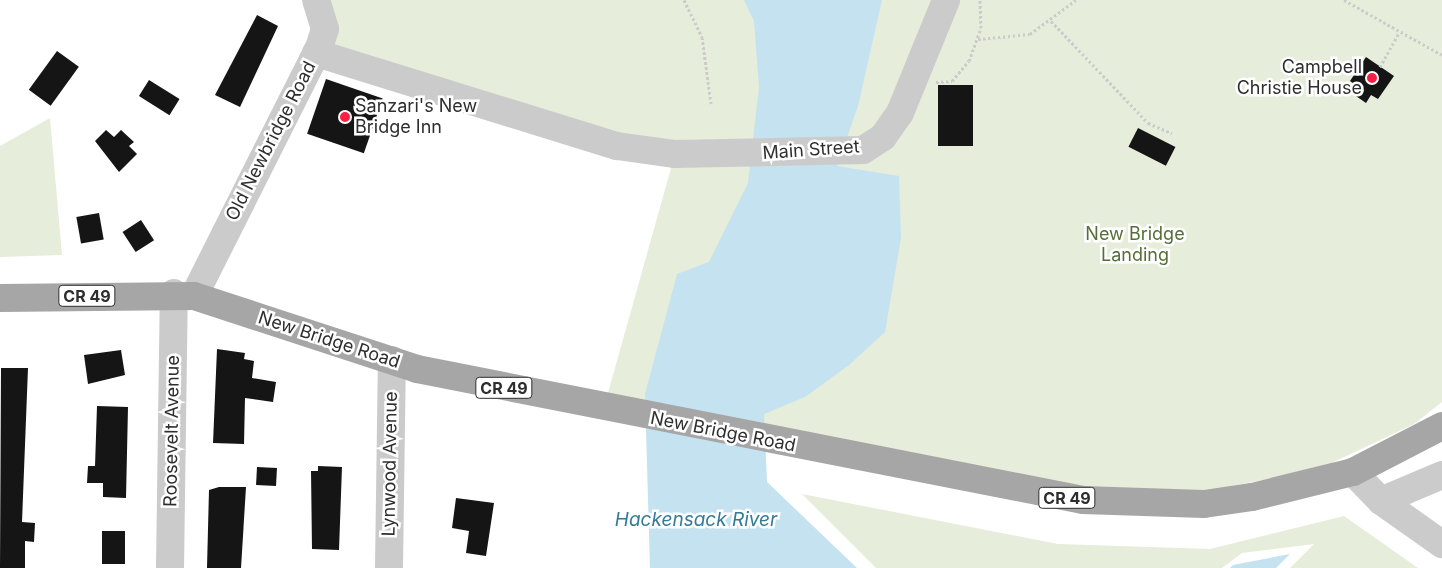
<!DOCTYPE html>
<style>
body{margin:0}
#map{position:relative;width:1442px;height:568px;overflow:hidden;background:#fff;font-family:Inter,sans-serif}
div>[style]{position:absolute}
.green>*{inset:0;background:#e6edda}
.water>*{inset:0;background:#c4e2ef}
.building>*{inset:0;background:#151515;transform-origin:0 0}
.path>*{height:3px;margin-top:-1.5px;transform-origin:0;background:repeating-linear-gradient(90deg,#cbcbcb 0 2.5px,transparent 0 5px)}
.minor>*{height:28px;margin:-14px;padding:0 14px;transform-origin:14px;border-radius:14px;background:#cbcbcb}
.major>*{height:28px;margin:-14px;padding:0 14px;transform-origin:14px;border-radius:14px;background:#a6a6a6}
.dots>*{width:14px;height:14px;translate:-50% -50%;box-sizing:border-box;border:2px solid #fff;border-radius:50%}
span{translate:-50% -50%;white-space:nowrap;text-align:center;line-height:1.15;-webkit-text-stroke:5px #fff;paint-order:stroke}
.shield-label span{padding:1px 4px;background:#fff;border:1px solid;border-radius:4px;-webkit-text-stroke-width:0}
.shield-label{font-size:16px;color:#2e2e2e;font-weight:700}
.poi-label{font-size:18px;color:#2e2e2e}
.right{translate:-100% -50%;text-align:right}
.left{translate:0 -50%;text-align:left}
.street-label{font-size:18px;color:#2e2e2e}
.park-label{font-size:18px;color:#566e37}
.water-label{font-size:19px;color:#347b98;font-style:italic}
</style>
<div id="map">
<div class="green">
<div style="clip-path:polygon(316px 0,1442px 0,1442px 402px,1414px 424px,1319px 469px,1201px 492px,1081px 493px,606px 400px,675px 154px,320px 45px)"></div>
<div style="clip-path:polygon(50px 118px,62px 255px,0 257px,0 146px)"></div>
<div style="clip-path:polygon(802px 494px,1058px 544px,1210px 549px,1344px 516px,1418px 568px,1290px 568px,1314px 544px,1242px 553px,1222px 568px,876px 568px)"></div>
</div>
<div class="water">
<div style="clip-path:polygon(744px 0,882px 0,858px 106px,837px 166px,899px 176px,901px 238px,885px 332px,849px 365px,805px 397px,764px 414px,767px 482px,857px 568px,650px 568px,645px 394px,677px 274px,709px 262px,748px 183px,759px 87px,754px 21px)"></div>
<div style="clip-path:polygon(1290px 554px,1276px 568px,1230px 568px,1233px 565px)"></div>
</div>
<div class="building">
<div style="clip-path:polygon(257px 15px,278px 26px,240px 107px,215px 95px)"></div>
<div style="left:57px;top:51px;width:27px;height:48px;rotate:36deg"></div>
<div style="clip-path:polygon(1366px 57px,1394px 76px,1378px 99px,1371px 95px,1366px 103px,1353px 94px,1358px 87px,1350px 81px)"></div>
<div style="left:326px;top:79px;width:60px;height:58px;rotate:19deg"></div>
<div style="left:149px;top:80px;width:36px;height:19px;rotate:32deg"></div>
<div style="left:938px;top:85px;width:35px;height:61px"></div>
<div style="left:1138px;top:128px;width:42px;height:21px;rotate:27deg"></div>
<div style="clip-path:polygon(106px 130px,114px 137px,121px 130px,134px 142px,129px 146px,137px 154px,119px 172px,95px 141px)"></div>
<div style="left:99px;top:213px;width:27px;height:23px;rotate:80deg"></div>
<div style="left:141px;top:220px;width:24px;height:22px;rotate:57deg"></div>
<div style="clip-path:polygon(217px 349px,245px 353px,244px 359px,254px 361px,252px 378px,276px 382px,273px 402px,245px 398px,244px 444px,213px 443px)"></div>
<div style="clip-path:polygon(121px 350px,125px 375px,88px 384px,84px 355px)"></div>
<div style="clip-path:polygon(1px 368px,28px 368px,22px 522px,35px 523px,34px 542px,25px 541px,25px 568px,0 568px)"></div>
<div style="clip-path:polygon(97px 406px,128px 407px,126px 498px,103px 497px,103px 483px,87px 483px,88px 466px,95px 466px)"></div>
<div style="clip-path:polygon(318px 466px,342px 467px,339px 550px,312px 549px,311px 471px,318px 471px)"></div>
<div style="left:257px;top:467px;width:20px;height:18px;rotate:3deg"></div>
<div style="clip-path:polygon(219px 487px,246px 487px,241px 568px,207px 568px,209px 490px)"></div>
<div style="clip-path:polygon(456px 498px,494px 503px,486px 556px,466px 553px,469px 531px,452px 528px)"></div>
<div style="left:102px;top:531px;width:23px;height:33px"></div>
</div>
<div class="path">
<div style="left:684px;top:0;width:41px;rotate:64.1deg"></div>
<div style="left:702px;top:37px;width:68px;rotate:82.3deg"></div>
<div style="left:1344px;top:0;width:112px;rotate:29.3deg"></div>
<div style="left:1051px;top:21px;width:141px;rotate:46.4deg"></div>
<div style="left:1148px;top:123px;width:26px;rotate:23deg"></div>
<div style="left:978px;top:39px;width:52px;rotate:-5.5deg"></div>
<div style="left:1030px;top:34px;width:57px;rotate:-36.5deg"></div>
<div style="left:1380px;top:67px;width:39px;rotate:-61deg"></div>
<div style="left:936px;top:82px;width:16px;rotate:-4deg"></div>
<div style="left:952px;top:81px;width:26px;rotate:-50deg"></div>
<div style="left:969px;top:61px;width:35px;rotate:-70deg"></div>
<div style="left:981px;top:28px;width:28px;rotate:-92deg"></div>
</div>
<div class="minor">
<div style="left:316px;top:53px;width:315px;rotate:17.2deg"></div>
<div style="left:617px;top:146px;width:59px;rotate:7.9deg"></div>
<div style="left:675px;top:154px;width:188px;rotate:-1.2deg"></div>
<div style="left:863px;top:150px;width:24px;rotate:-33deg"></div>
<div style="left:883px;top:137px;width:29px;rotate:-55deg"></div>
<div style="left:900px;top:113px;width:122px;rotate:-67.8deg"></div>
<div style="left:194px;top:296px;width:281px;rotate:-63.3deg"></div>
<div style="left:320px;top:45px;width:17px;rotate:-73deg"></div>
<div style="left:325px;top:29px;width:30px;rotate:-107deg"></div>
<div style="left:1353px;top:472px;width:40px;rotate:46deg"></div>
<div style="left:1381px;top:501px;width:75px;rotate:35.2deg"></div>
<div style="left:1381px;top:501px;width:66px;rotate:-23.1deg"></div>
<div style="left:170px;top:568px;width:275px;rotate:-89.2deg"></div>
<div style="left:389px;top:568px;width:208px;rotate:-89.2deg"></div>
</div>
<div class="major">
<div style="left:0;top:298px;width:194px;rotate:-0.6deg"></div>
<div style="left:194px;top:296px;width:235px;rotate:18.1deg"></div>
<div style="left:417px;top:369px;width:679px;rotate:11.13deg"></div>
<div style="left:1083px;top:500px;width:121px;rotate:1.9deg"></div>
<div style="left:1204px;top:504px;width:49px;rotate:-8.3deg"></div>
<div style="left:1252px;top:497px;width:104px;rotate:-13.9deg"></div>
<div style="left:1353px;top:472px;width:100px;rotate:-27.3deg"></div>
</div>
<div class="dots">
<div style="left:1372px;top:78px;background:#f52044"></div>
<div style="left:345px;top:117px;background:#f52044"></div>
</div>
<div class="shield-label">
<span style="left:87px;top:296px">CR 49</span>
<span style="left:504px;top:388px">CR 49</span>
<span style="left:1067px;top:498px">CR 49</span>
</div>
<div class="poi-label">
<span class="right" style="left:1362px;top:78px">Campbell<br>Christie House</span>
<span class="left" style="left:355px;top:117px">Sanzari's New<br>Bridge Inn</span>
</div>
<div class="street-label">
<span style="left:271px;top:141px;rotate:-63deg">Old Newbridge Road</span>
<span style="left:811px;top:150px;rotate:-4deg">Main Street</span>
<span style="left:329px;top:340px;rotate:18deg">New Bridge Road</span>
<span style="left:172px;top:431px;rotate:-89deg">Roosevelt Avenue</span>
<span style="left:723px;top:432px;rotate:11deg">New Bridge Road</span>
<span style="left:390px;top:464px;rotate:-89deg">Lynwood Avenue</span>
</div>
<div class="park-label">
<span style="left:1135px;top:245px">New Bridge<br>Landing</span>
</div>
<div class="water-label">
<span style="left:696px;top:520px">Hackensack River</span>
</div>
</div>
